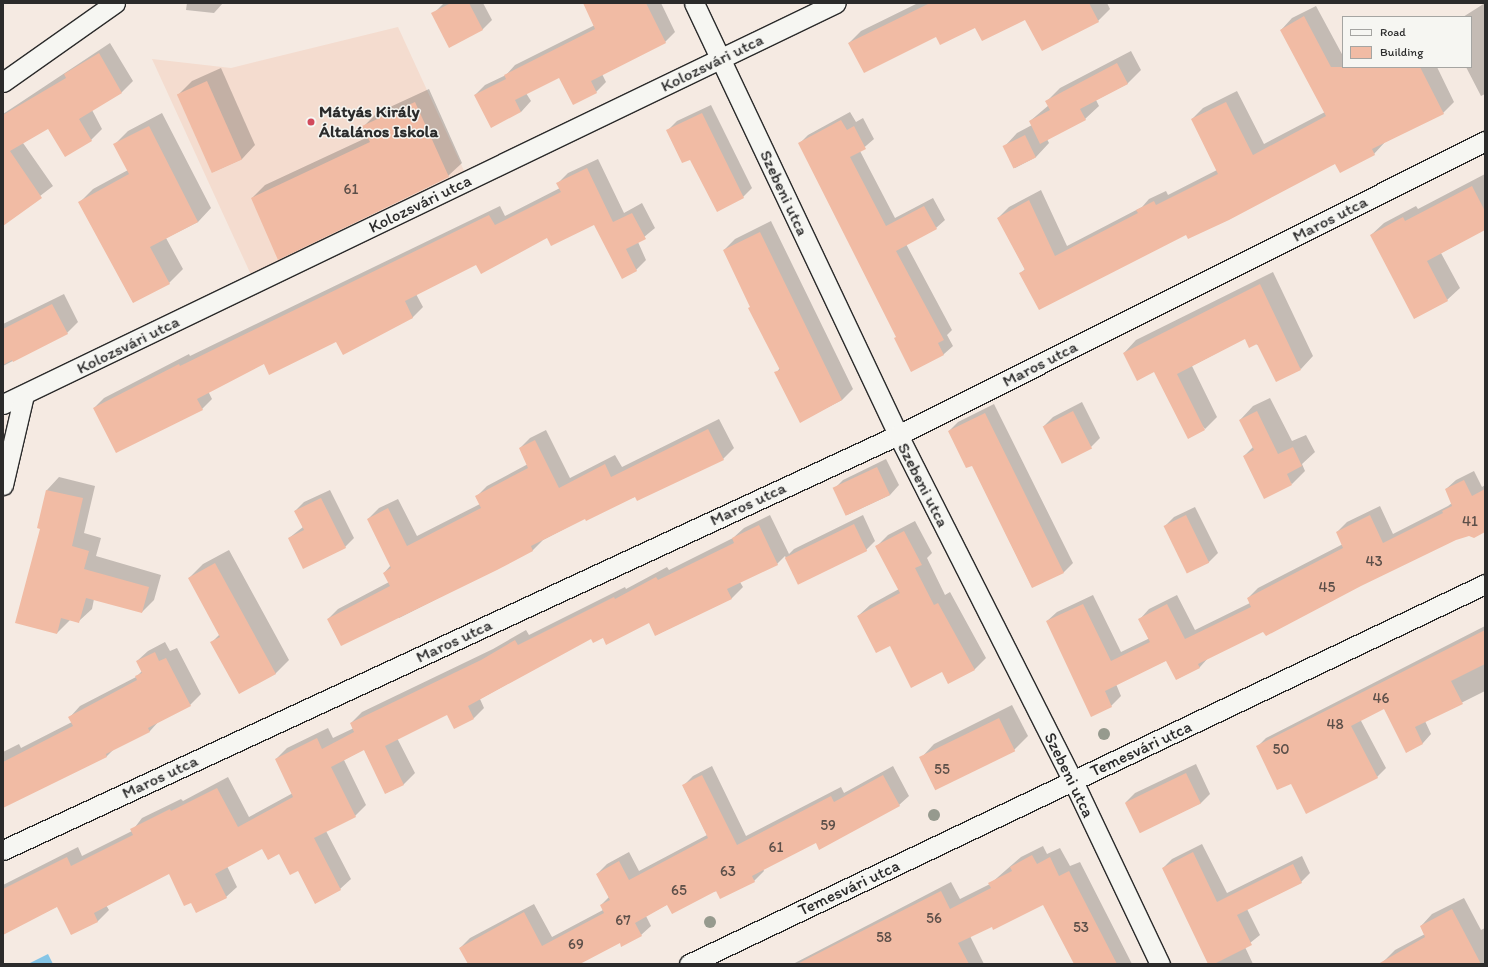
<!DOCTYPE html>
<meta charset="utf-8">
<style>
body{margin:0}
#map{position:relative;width:1488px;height:967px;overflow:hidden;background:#f5eae2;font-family:Itim,sans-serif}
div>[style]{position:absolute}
.built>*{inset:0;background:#f4dccf}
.water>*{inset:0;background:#85c5e6}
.shadow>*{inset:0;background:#0003}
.building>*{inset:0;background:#f1bba4;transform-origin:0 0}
.roads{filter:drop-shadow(1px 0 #2b2b2b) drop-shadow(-1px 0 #2b2b2b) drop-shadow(0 1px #2b2b2b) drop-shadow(0 -1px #2b2b2b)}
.minor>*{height:19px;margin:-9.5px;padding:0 9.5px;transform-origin:9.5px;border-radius:9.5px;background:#f6f6f2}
.trees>*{width:12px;height:12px;margin:-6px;border-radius:50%;background:#969a8e}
.dots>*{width:11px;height:11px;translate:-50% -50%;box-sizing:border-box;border:2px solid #f6f6f2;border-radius:50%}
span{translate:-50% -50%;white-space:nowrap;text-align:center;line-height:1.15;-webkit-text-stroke:3px #f6f6f2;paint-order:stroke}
.number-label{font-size:15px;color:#5c4f49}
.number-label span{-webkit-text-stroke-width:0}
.street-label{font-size:17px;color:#2b2b2b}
.poi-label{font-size:17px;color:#2b2b2b;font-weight:700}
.left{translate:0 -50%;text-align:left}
.frame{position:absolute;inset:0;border:4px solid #2b2b2b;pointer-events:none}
.legend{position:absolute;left:1342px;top:16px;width:130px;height:52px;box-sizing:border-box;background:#f6f6f2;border:1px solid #a5a5a2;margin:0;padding:5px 7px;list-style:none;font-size:12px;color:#2b2b2b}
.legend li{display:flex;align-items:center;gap:8px;height:20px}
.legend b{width:20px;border:1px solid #a5a5a2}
</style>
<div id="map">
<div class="built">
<div style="clip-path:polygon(398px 27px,466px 175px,252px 277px,152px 59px,231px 68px)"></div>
</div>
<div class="water">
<div style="clip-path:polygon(48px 954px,53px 964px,28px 964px)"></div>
</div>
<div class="shadow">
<div style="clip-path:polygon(187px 3px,223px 3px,214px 13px,186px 10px)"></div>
<div style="clip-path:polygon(444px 3px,483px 3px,492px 20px,483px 29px,450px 46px,433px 14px)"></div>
<div style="clip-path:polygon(584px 3px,661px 3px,675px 32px,665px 42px,602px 74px,606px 82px,596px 92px,560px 76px,526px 93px,531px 101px,521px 112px,475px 95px,485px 85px,506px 75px,515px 65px,595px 25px)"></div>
<div style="clip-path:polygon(918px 3px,1107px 3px,1110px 9px,1098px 21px,1026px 18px,976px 26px,937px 36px,849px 43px,861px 31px)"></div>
<div style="clip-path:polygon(1485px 3px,1485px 94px,1481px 96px,1466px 67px,1471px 67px,1472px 59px,1471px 17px,1463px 17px)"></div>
<div style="clip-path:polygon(1316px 6px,1343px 56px,1343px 67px,1437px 67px,1454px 102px,1443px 113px,1385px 142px,1374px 154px,1336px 163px,1186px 234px,1021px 273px,1025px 269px,998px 218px,1009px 207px,1041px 190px,1067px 246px,1142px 207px,1149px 199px,1166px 191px,1168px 195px,1217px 170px,1192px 119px,1203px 108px,1237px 91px,1264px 144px,1325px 112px,1281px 30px,1292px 18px)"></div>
<div style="clip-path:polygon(110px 43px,133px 81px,122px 92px,92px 110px,102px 129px,91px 140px,49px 127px,23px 143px,53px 186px,5px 223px,3px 114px)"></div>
<div style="clip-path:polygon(1131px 51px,1141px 70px,1127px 84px,1096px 100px,1099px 106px,1085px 119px,1047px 139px,1049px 143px,1036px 157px,1015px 168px,1004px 147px,1017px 133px,1032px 125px,1030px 121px,1049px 105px,1047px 101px,1060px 88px)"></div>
<div style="clip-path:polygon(221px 68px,255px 145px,242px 159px,213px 172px,178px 95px,192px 81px)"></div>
<div style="clip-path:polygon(429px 89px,462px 163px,448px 176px,252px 198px,265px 185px,368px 137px,363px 127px,377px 113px)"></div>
<div style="clip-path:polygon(711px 105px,752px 188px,743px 197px,691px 158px,668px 130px,677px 121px)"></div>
<div style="clip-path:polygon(850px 112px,856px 122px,863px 118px,874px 139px,860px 151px,895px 218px,933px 198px,945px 220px,936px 228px,906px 244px,952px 330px,947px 335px,953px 346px,944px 354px,911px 371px,897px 336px,800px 143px,808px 135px)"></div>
<div style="clip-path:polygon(162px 113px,211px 208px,198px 222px,166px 238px,183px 269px,169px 283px,133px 302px,80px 202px,93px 189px,128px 170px,115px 144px,128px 131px)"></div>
<div style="clip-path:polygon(598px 159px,624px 213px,642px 203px,655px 228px,638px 242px,646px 260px,636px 270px,594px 224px,547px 236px,477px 263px,416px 294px,423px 307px,412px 318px,264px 363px,208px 391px,212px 399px,202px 409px,94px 408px,104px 398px,189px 354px,190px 356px,500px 206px,505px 216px,560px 188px,558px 183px,568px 173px)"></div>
<div style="clip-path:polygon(1485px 174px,1485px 229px,1441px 253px,1460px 288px,1447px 300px,1371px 235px,1384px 223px,1416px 206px,1418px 209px)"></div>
<div style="clip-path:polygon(771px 221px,853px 389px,842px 400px,801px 421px,776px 373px,780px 368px,724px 250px,735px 239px)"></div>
<div style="clip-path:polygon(1273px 272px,1313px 356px,1301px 369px,1245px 338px,1192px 366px,1217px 417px,1205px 429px,1155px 371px,1124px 353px,1136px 340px)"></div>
<div style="clip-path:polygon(64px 294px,78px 322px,67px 333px,3px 366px,3px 324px)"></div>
<div style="clip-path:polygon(1270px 398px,1292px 441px,1306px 435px,1315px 452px,1302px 464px,1305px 471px,1292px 484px,1244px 456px,1253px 447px,1240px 420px,1253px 406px)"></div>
<div style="clip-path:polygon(1082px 402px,1100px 438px,1091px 447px,1044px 426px,1053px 417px)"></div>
<div style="clip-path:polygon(994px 404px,1073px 563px,1064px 572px,1032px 587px,972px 464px,949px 431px,958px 422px)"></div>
<div style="clip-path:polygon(719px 419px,734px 448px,723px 459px,585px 518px,543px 540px,533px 550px,399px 618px,398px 615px,328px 619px,338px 609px,389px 582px,384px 573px,391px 565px,368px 519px,379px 508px,398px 499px,417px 536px,480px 504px,476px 497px,487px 486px,528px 464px,520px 448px,530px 438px,546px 430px,570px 478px,615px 455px,622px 467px)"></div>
<div style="clip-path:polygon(886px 459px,899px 485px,890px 495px,847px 515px,834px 489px,843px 480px)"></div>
<div style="clip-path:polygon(1474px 471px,1482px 487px,1485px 485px,1485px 529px,1456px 539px,1264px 630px,1209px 657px,1200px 667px,1177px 679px,1167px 660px,1116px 684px,1121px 696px,1111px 706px,1091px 715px,1047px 621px,1057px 612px,1093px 595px,1121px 652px,1150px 638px,1140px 619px,1149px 609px,1177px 595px,1195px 630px,1250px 603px,1248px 598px,1258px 588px,1343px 544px,1337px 532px,1347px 522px,1380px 506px,1393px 534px,1448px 506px,1452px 503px,1446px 489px,1456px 480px)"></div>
<div style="clip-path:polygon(59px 477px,95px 486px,84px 533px,101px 538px,96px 556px,161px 575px,154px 600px,142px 612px,94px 599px,92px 609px,79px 621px,70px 620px,57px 633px,42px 528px,38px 528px,47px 490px)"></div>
<div style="clip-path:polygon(330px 490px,354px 538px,345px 547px,289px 538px,303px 527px,295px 511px,304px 502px)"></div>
<div style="clip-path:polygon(1195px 507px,1218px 553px,1209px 562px,1188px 572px,1165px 526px,1174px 517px)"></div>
<div style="clip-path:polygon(770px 515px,789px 554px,794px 549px,863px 515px,875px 541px,866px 550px,798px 583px,785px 556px,777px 564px,740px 582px,743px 587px,732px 598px,656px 635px,649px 622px,603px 636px,592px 637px,480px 699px,484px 708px,474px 718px,448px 713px,397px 738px,415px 773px,404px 784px,386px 793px,364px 749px,344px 760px,366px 805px,355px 816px,326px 831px,351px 879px,340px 889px,299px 870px,280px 853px,262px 848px,227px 866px,237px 887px,226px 897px,191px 901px,169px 873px,106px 905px,109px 910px,98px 921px,71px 934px,58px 906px,3px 933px,3px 885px,78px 847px,82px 856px,132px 831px,142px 818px,181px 799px,183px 801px,228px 777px,249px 817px,293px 793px,276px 759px,287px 748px,328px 728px,333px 738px,354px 728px,351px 723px,362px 712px,493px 649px,526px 630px,529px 635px,625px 587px,626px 589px,667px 567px,669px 570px,733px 538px,744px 528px)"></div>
<div style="clip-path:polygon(915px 521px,932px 553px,927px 558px,945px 595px,950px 592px,986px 658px,975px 669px,949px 682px,943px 671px,890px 645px,858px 616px,870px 605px,899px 589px,877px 546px,888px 535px)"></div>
<div style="clip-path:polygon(229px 550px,289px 660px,275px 674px,212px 642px,220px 634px,189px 578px,203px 564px)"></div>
<div style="clip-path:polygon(1485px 626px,1485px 691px,1425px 721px,1431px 734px,1423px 743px,1406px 751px,1384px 708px,1360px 719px,1386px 768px,1377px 777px,1291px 782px,1257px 747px,1266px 738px)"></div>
<div style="clip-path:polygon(165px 642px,170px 651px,177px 648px,201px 694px,190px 705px,160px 720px,150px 731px,114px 749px,107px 756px,3px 807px,3px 752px,19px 744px,21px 748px,72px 722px,70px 717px,80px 706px,136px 677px,142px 671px,137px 661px,148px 651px)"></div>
<div style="clip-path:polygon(1012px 705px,1028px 736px,1014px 750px,921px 758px,934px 744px)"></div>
<div style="clip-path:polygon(1196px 764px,1210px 794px,1201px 803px,1140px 832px,1126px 802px,1135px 793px)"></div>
<div style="clip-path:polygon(712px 766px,746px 836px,841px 787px,844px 793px,893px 766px,909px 796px,899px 805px,816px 841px,763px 869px,764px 871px,754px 881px,668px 904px,646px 916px,651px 926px,641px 935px,620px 942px,577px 964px,469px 964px,460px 948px,470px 938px,534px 904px,552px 937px,603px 910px,601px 905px,609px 897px,597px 874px,607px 864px,629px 852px,639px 871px,707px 835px,683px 786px,693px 776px)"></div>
<div style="clip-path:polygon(1202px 844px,1227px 893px,1302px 856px,1310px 873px,1301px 882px,1247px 909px,1260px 935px,1245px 947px,1253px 964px,1211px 964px,1163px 868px,1172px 859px)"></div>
<div style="clip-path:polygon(1043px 846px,1047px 854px,1060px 848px,1070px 866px,1080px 862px,1132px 964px,1076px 964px,1043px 903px,970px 936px,984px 964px,793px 964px,951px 882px,960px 899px,990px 884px,1021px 857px)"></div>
<div style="clip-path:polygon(1464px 898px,1481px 930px,1485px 928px,1485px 964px,1384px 964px,1383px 962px,1395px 950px,1425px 934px,1421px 926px,1432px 914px)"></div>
</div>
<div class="building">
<div style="clip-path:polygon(451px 3px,469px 3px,483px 30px,449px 48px,431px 13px)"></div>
<div style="clip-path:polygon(583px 3px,646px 3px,666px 43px,591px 81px,597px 93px,573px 105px,559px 78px,515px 100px,521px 112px,491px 128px,474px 95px,506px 79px,504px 75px,595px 29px)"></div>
<div style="clip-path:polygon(930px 3px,1089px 3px,1099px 22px,1042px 51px,1025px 20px,982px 41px,975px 28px,940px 45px,936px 37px,864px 73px,848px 43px)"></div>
<div style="clip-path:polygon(1304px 16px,1331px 67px,1420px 67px,1444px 114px,1372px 149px,1375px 155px,1340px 173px,1335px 164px,1229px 220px,1188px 239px,1186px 235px,1039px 310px,1019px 273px,1025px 270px,997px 218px,1029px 200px,1055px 256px,1138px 213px,1136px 210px,1154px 201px,1156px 205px,1218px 174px,1191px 119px,1226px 102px,1253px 155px,1326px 116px,1280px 30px)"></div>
<div style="clip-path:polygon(99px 53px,122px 93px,79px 119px,92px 141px,65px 157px,48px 129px,10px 151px,42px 198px,3px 226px,3px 115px,66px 78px,64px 74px)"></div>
<div style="clip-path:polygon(1117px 63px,1128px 84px,1080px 109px,1086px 120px,1040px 144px,1029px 121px,1050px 110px,1045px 101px)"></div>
<div style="left:207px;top:81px;width:86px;height:33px;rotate:66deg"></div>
<div style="clip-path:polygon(415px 102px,449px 177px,278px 260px,251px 198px,370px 142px,362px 126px)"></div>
<div style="clip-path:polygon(702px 113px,744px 198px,717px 212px,690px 160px,682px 163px,666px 130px)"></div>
<div style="clip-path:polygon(841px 120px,847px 130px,854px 126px,866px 149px,850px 157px,886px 226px,924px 206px,937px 229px,896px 251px,944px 340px,938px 343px,944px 355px,911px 372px,894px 338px,896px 337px,798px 143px)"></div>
<div style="clip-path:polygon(149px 126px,198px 222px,150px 247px,170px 284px,133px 303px,78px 202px,129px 174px,113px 144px)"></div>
<div style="left:1025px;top:135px;width:25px;height:25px;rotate:64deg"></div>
<div style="clip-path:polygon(587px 168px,613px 222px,632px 213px,646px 239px,626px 249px,637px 271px,622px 279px,594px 225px,551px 246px,547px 238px,481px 274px,476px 265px,405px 301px,413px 318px,343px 355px,336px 342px,269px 375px,264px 364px,197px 399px,203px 410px,116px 453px,93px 408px,179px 364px,180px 366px,489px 215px,495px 225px,561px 192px,556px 183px)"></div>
<div style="clip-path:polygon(1472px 186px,1485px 211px,1485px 230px,1427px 261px,1448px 301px,1414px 319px,1370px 235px,1403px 217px,1405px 221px)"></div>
<div style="clip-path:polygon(760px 232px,842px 400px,800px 423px,774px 372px,780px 370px,748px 308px,750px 307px,723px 250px)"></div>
<div style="clip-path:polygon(1260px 284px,1301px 370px,1276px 382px,1257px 344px,1249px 348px,1245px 339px,1177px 374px,1205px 430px,1188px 439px,1154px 372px,1137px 381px,1123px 353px)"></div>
<div style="clip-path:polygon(52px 304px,68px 334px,13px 362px,12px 360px,3px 365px,3px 329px)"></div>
<div style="left:1073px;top:411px;width:42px;height:34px;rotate:63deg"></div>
<div style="clip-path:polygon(1257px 411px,1278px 454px,1293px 447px,1302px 466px,1287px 474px,1292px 485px,1264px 499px,1243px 456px,1254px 450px,1239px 420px)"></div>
<div style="clip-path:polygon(985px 413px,1064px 573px,1032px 588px,972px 466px,966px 468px,948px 431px)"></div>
<div style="clip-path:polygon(708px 429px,724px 460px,637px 501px,635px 497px,586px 521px,585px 519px,531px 546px,533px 551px,497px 570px,341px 646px,327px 619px,390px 586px,383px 573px,391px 568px,367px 519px,388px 508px,407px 546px,481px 508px,475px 496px,528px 468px,519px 448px,535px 440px,559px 488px,605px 464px,611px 477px)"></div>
<div style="left:877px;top:467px;width:31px;height:49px;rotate:65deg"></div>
<div style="clip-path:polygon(1464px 480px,1472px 496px,1485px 489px,1485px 532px,1474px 538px,1469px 536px,1456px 540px,1361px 586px,1266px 636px,1263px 632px,1198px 664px,1200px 668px,1176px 680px,1166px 661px,1105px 691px,1112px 707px,1091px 717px,1046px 621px,1083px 604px,1111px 661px,1150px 642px,1138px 619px,1167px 604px,1185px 639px,1251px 607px,1247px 598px,1343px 548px,1336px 532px,1370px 515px,1383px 543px,1443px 513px,1442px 511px,1452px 506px,1445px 489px)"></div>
<div style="clip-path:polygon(46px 490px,83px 498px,72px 546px,89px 551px,84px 569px,149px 587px,142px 613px,86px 598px,79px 623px,61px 618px,57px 634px,15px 623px,40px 529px,37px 528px)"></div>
<div style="clip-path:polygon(321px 498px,346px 548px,303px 569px,288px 538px,304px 530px,294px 511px)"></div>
<div style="left:1186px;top:515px;width:53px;height:25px;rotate:64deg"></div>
<div style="left:854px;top:524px;width:30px;height:77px;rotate:64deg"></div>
<div style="clip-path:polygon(759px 525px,778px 565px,727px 589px,732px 599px,655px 636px,649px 623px,606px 645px,603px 638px,593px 643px,591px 639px,468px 706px,474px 719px,454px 729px,447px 715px,385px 746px,404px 785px,385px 794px,364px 750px,331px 767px,356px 817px,314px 838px,341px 890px,315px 904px,298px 871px,290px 875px,279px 854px,268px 860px,262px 849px,215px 874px,227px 898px,196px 913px,191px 903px,184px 906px,169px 874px,94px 913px,98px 922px,71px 935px,57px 907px,3px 935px,3px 889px,67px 857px,71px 866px,133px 835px,130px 829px,170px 809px,171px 811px,217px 788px,238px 827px,293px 797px,275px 759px,317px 738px,322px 749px,354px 732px,350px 723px,481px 660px,515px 640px,518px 645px,614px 597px,615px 599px,656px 577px,658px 580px,734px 543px,732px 538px)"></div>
<div style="clip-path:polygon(904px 531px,922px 565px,915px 568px,934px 605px,938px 603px,975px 670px,948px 684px,942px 672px,911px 688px,890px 646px,876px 653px,857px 616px,900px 593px,875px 546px)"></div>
<div style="clip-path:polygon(215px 563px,276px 674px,239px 694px,210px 642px,220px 637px,188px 578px)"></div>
<div style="clip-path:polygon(1485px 630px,1485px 664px,1451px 681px,1463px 704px,1415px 727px,1423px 744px,1406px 753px,1384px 709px,1351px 726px,1378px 778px,1306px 814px,1291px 784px,1277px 790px,1256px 746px)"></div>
<div style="clip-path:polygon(155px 652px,159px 661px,166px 658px,191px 706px,148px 728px,150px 732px,106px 754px,107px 757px,3px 808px,3px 762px,73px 726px,68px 717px,137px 680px,135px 676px,142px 673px,136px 661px)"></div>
<div style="left:999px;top:718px;width:37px;height:89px;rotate:64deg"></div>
<div style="left:1186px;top:773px;width:34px;height:68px;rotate:64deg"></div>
<div style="clip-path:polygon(702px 775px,737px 845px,831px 796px,834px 802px,883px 775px,900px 806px,819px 850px,816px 843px,752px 876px,755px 882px,720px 899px,716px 891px,672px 914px,667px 905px,635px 923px,642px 936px,621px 947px,620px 943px,580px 964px,468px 964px,459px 948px,524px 912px,542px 946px,604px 913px,600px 905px,610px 900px,596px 874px,619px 861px,629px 880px,708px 838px,682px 785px)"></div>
<div style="clip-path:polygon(1193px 852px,1217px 902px,1293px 864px,1302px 883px,1237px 915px,1252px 945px,1214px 964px,1208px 964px,1162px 868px)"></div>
<div style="clip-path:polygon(1032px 855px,1037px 864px,1050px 857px,1059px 876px,1069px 871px,1117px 964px,1074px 964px,1043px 905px,993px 930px,992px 927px,958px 943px,969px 964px,797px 964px,941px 891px,950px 909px,991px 888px,988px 883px,1012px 871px,1010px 867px)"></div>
<div style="clip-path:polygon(1452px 909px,1481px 964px,1378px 964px,1425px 937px,1420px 926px)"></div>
</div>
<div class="roads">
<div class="minor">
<div style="left:694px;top:3px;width:478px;rotate:64.7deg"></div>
<div style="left:898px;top:435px;width:388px;rotate:63.2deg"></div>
<div style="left:1073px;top:781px;width:203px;rotate:64.6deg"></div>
<div style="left:3px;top:82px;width:137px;rotate:-35.2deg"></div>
<div style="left:3px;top:404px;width:924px;rotate:-25.71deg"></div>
<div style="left:3px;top:485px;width:92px;rotate:-76.9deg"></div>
<div style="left:3px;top:850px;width:987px;rotate:-24.88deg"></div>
<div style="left:898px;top:435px;width:657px;rotate:-26.6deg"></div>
<div style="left:689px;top:964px;width:882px;rotate:-25.52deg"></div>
</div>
</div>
<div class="trees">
<div style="left:1104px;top:734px"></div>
<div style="left:934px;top:815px"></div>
<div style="left:710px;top:922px"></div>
</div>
<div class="dots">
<div style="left:311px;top:122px;background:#d1495b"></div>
</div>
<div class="number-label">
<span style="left:351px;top:190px">61</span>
<span style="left:1470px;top:522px">41</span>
<span style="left:1374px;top:562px">43</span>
<span style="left:1327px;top:588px">45</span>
<span style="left:1381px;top:699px">46</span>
<span style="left:1335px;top:725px">48</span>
<span style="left:1281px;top:750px">50</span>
<span style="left:942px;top:770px">55</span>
<span style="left:828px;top:826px">59</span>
<span style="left:776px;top:848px">61</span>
<span style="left:728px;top:872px">63</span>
<span style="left:679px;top:891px">65</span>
<span style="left:934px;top:919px">56</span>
<span style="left:623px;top:921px">67</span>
<span style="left:1081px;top:928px">53</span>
<span style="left:884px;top:938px">58</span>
<span style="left:576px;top:945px">69</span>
</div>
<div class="street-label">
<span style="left:712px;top:63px;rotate:-26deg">Kolozsvári utca</span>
<span style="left:784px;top:193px;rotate:65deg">Szebeni utca</span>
<span style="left:420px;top:204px;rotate:-26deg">Kolozsvári utca</span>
<span style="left:1330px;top:219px;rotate:-27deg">Maros utca</span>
<span style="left:128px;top:345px;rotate:-26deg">Kolozsvári utca</span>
<span style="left:1040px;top:364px;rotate:-27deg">Maros utca</span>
<span style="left:923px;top:485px;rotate:63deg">Szebeni utca</span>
<span style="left:748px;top:504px;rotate:-25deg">Maros utca</span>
<span style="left:454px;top:641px;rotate:-25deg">Maros utca</span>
<span style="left:1141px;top:749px;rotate:-25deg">Temesvári utca</span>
<span style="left:1069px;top:775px;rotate:64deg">Szebeni utca</span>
<span style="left:160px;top:777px;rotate:-25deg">Maros utca</span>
<span style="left:849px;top:888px;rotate:-25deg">Temesvári utca</span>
</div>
<div class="poi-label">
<span class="left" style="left:319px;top:122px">Mátyás Király<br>Általános Iskola</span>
</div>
<div class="frame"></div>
<ul class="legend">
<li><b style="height:5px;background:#f6f6f2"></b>Road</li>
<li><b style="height:11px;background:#f1bba4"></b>Building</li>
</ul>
</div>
